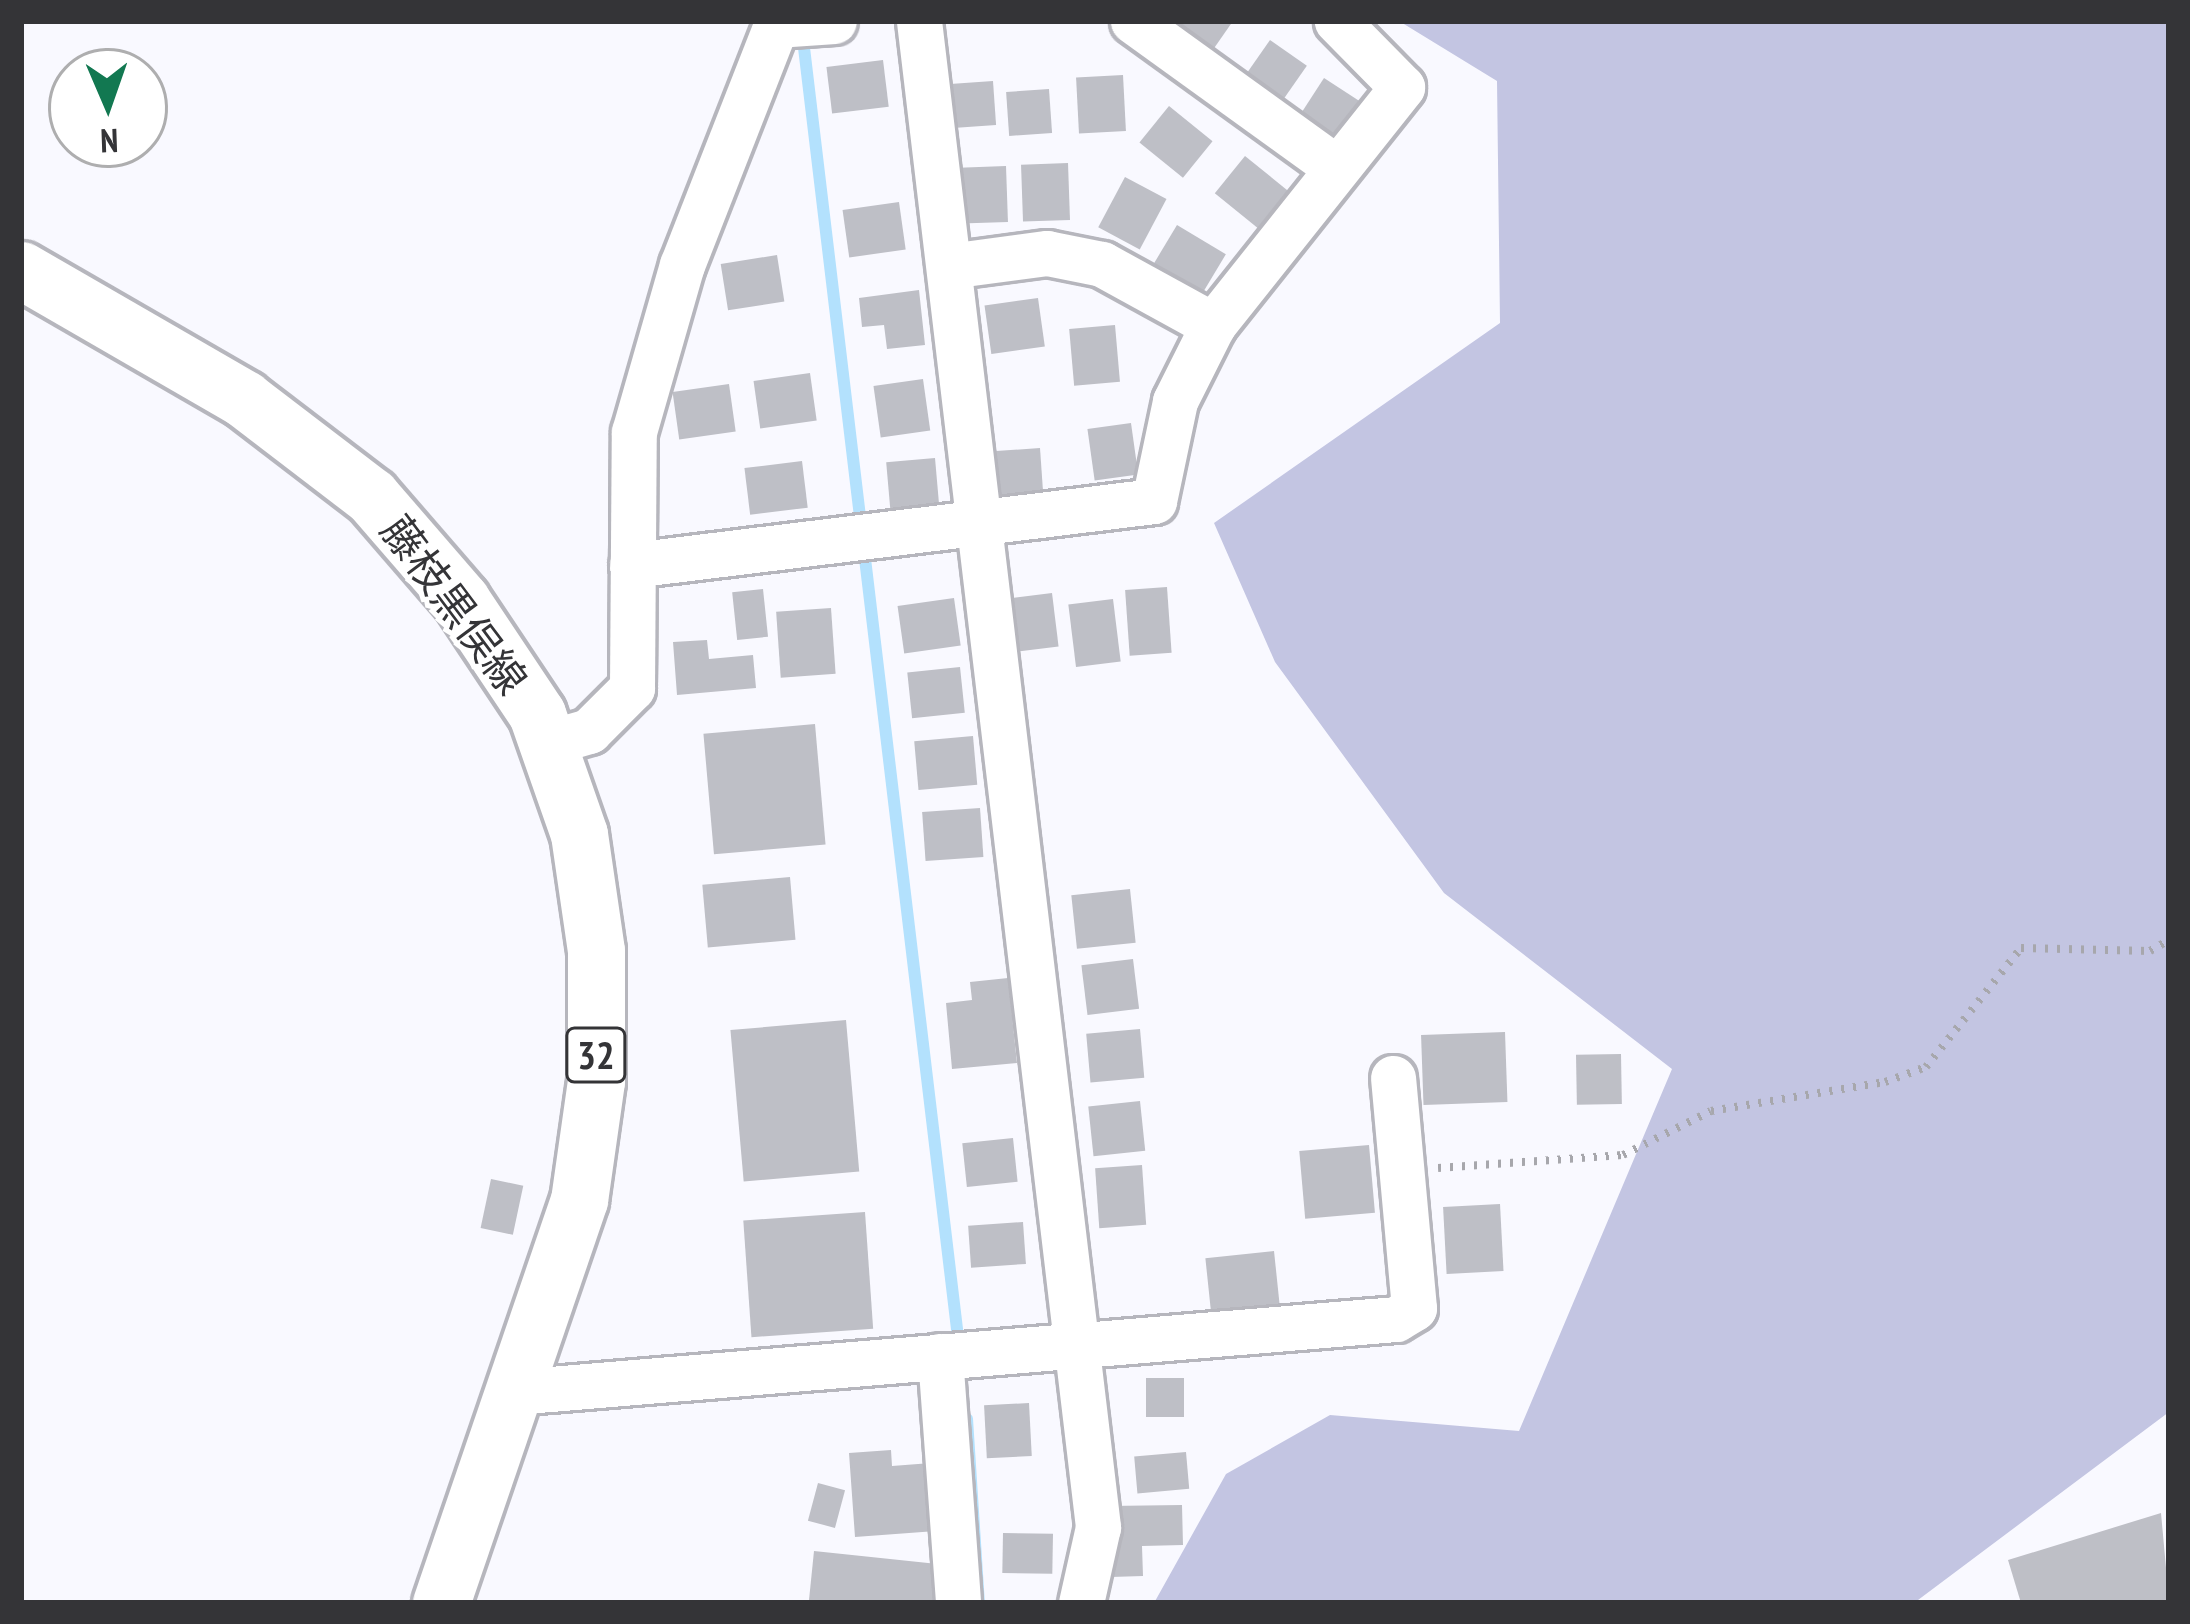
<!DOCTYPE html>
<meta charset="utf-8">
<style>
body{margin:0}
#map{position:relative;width:2190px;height:1624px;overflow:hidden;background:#f9f9ff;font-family:"PT Sans Narrow","Noto Sans JP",sans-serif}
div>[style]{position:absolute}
.green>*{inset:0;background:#c3c5e2}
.stream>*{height:12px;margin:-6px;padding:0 6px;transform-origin:6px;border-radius:6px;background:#b3e1fd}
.building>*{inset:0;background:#bebfc6;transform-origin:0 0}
.path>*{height:8px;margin-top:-4px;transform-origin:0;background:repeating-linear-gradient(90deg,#a7a7ac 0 3px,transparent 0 12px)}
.roads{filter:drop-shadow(3px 0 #b6b6bd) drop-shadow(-3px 0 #b6b6bd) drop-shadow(0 3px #b6b6bd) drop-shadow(0 -3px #b6b6bd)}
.minor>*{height:45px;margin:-22.5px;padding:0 22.5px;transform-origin:22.5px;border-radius:22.5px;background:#fff}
.major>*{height:57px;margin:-28.5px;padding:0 28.5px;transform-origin:28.5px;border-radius:28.5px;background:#fff}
span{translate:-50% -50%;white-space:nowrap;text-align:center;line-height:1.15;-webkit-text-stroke:10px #fff;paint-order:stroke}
.shield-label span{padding:3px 9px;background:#fff;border:3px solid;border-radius:9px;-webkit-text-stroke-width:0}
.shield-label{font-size:39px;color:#343437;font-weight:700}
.street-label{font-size:42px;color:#343437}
.frame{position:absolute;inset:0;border:24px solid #343437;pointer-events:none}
.north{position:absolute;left:48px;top:48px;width:120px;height:120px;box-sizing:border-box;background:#fff;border:3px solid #aeaeaf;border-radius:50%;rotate:178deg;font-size:33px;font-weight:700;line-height:48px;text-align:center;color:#343437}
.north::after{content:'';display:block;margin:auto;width:42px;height:54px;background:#127851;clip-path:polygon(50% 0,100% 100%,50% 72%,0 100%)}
</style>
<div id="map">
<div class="green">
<div style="clip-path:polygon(1399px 21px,2169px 21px,2169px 1412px,1914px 1603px,1154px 1603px,1226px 1474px,1330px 1415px,1519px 1431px,1672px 1069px,1444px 893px,1275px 662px,1214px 523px,1500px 323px,1497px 81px)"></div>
</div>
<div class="stream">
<div style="left:802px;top:31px;width:1323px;rotate:83.19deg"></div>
<div style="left:967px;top:1419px;width:184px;rotate:86.3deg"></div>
</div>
<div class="building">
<div style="clip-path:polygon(1179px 21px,1233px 21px,1210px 54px,1173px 29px)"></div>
<div style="left:1270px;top:40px;width:45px;height:42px;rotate:35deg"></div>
<div style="left:883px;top:60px;width:47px;height:57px;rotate:83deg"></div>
<div style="left:1123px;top:75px;width:56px;height:47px;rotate:87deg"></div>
<div style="left:1324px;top:78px;width:44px;height:42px;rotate:33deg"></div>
<div style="left:993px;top:81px;width:44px;height:43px;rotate:86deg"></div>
<div style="left:1049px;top:89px;width:44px;height:43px;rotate:86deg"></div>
<div style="left:1169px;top:106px;width:56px;height:47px;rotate:39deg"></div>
<div style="left:1245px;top:156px;width:56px;height:48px;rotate:39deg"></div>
<div style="left:1068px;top:163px;width:57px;height:47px;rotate:88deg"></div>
<div style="left:1006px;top:166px;width:56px;height:47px;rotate:88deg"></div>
<div style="left:1125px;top:177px;width:47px;height:57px;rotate:28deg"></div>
<div style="left:899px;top:202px;width:48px;height:57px;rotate:82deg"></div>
<div style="left:1177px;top:225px;width:57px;height:48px;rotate:31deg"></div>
<div style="left:777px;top:255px;width:47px;height:57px;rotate:81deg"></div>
<div style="clip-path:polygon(919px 290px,925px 345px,887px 349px,884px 325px,862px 327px,859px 298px)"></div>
<div style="left:1038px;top:298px;width:49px;height:54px;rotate:82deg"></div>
<div style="left:1115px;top:325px;width:57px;height:46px;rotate:85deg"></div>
<div style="left:810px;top:373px;width:48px;height:57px;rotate:82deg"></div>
<div style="left:923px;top:379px;width:52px;height:50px;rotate:82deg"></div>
<div style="left:729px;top:384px;width:48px;height:57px;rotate:82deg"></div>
<div style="left:1131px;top:423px;width:52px;height:44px;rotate:82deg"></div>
<div style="left:1040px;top:448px;width:51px;height:44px;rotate:86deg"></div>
<div style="left:935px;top:458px;width:47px;height:49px;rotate:85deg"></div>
<div style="left:802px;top:461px;width:47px;height:58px;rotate:83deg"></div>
<div style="left:1167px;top:587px;width:66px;height:42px;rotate:86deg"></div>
<div style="left:763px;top:589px;width:48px;height:31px;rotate:84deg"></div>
<div style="left:1052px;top:593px;width:54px;height:45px;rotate:83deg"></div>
<div style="left:954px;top:598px;width:48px;height:57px;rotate:82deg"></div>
<div style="left:1113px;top:599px;width:63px;height:45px;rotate:83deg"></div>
<div style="left:831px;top:608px;width:66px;height:55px;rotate:86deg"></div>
<div style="clip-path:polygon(707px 640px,709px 659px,753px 655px,756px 688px,677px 695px,673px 642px)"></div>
<div style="left:960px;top:667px;width:46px;height:53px;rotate:84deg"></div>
<div style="left:815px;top:724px;width:121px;height:112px;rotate:85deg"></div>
<div style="left:973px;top:736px;width:49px;height:59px;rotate:85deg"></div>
<div style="left:980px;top:808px;width:49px;height:58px;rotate:86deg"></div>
<div style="left:790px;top:877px;width:63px;height:88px;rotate:85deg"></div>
<div style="left:1130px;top:889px;width:54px;height:59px;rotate:84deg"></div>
<div style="left:1133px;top:959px;width:50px;height:52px;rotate:83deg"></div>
<div style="clip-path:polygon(1008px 978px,1017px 1063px,952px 1069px,946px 1003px,972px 1000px,970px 982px)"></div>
<div style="left:846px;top:1020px;width:152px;height:116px;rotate:85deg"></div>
<div style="left:1140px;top:1029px;width:49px;height:54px;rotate:85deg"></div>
<div style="left:1505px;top:1032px;width:70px;height:84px;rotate:88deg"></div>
<div style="left:1621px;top:1054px;width:50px;height:45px;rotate:89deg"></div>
<div style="left:1140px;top:1101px;width:50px;height:52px;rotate:84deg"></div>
<div style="left:1013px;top:1138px;width:44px;height:51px;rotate:84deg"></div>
<div style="left:1369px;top:1145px;width:68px;height:70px;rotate:85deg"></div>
<div style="left:1142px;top:1165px;width:60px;height:47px;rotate:86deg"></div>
<div style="left:491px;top:1179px;width:33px;height:50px;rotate:12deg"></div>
<div style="left:1500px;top:1204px;width:67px;height:57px;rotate:87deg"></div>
<div style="left:865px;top:1212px;width:117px;height:122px;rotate:86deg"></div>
<div style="left:1023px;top:1222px;width:42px;height:55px;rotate:86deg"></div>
<div style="left:1274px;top:1251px;width:56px;height:69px;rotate:84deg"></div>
<div style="left:1146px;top:1378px;width:38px;height:39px"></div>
<div style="left:1029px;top:1403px;width:53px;height:45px;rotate:87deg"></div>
<div style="clip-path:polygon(891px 1450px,892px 1466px,931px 1463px,936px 1531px,855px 1537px,849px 1453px)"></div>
<div style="left:1186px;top:1452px;width:37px;height:52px;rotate:85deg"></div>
<div style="left:818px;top:1483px;width:28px;height:39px;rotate:15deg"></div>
<div style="clip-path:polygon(1182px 1505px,1183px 1545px,1142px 1546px,1143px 1576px,1111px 1577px,1108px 1506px)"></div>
<div style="clip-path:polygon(2161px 1513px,2169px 1601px,2021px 1603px,2008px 1560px)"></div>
<div style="left:1003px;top:1533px;width:50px;height:40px;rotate:1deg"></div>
<div style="clip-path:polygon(814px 1551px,947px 1565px,942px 1603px,809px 1600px)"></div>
</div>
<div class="path">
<div style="left:1438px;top:1168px;width:185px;rotate:-4deg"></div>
<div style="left:1623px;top:1155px;width:98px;rotate:-26.6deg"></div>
<div style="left:1711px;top:1111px;width:176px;rotate:-9.5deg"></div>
<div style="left:1885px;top:1082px;width:44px;rotate:-20.1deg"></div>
<div style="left:1926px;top:1067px;width:152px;rotate:-51.4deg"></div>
<div style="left:2021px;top:948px;width:129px;rotate:1.3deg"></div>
<div style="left:2150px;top:951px;width:22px;rotate:-30deg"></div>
</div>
<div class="roads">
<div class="minor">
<div style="left:919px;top:21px;width:1517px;rotate:83.22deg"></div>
<div style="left:1098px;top:1527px;width:78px;rotate:102.6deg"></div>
<div style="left:1133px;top:21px;width:251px;rotate:35.8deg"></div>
<div style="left:949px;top:266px;width:99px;rotate:-7.6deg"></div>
<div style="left:1047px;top:253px;width:56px;rotate:11.3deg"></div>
<div style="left:1102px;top:264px;width:127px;rotate:28.8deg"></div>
<div style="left:632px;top:565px;width:526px;rotate:-6.99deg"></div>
<div style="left:1154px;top:501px;width:102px;rotate:-78.1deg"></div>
<div style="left:1175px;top:401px;width:85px;rotate:-63.4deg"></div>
<div style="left:1213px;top:325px;width:304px;rotate:-51.5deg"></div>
<div style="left:1402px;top:87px;width:93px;rotate:-134.6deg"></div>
<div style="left:547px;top:743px;width:44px;rotate:-15.9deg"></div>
<div style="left:589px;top:731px;width:61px;rotate:-45deg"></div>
<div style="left:632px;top:688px;width:256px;rotate:-89.6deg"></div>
<div style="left:634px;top:432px;width:174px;rotate:-74deg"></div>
<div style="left:682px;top:265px;width:258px;rotate:-68.6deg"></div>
<div style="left:776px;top:25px;width:58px;rotate:-3.9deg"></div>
<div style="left:940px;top:1356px;width:248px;rotate:85.8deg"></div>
<div style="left:514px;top:1392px;width:885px;rotate:-4.73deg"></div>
<div style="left:1396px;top:1319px;width:21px;rotate:-31deg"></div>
<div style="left:1414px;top:1308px;width:231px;rotate:-95.2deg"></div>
</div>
<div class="major">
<div style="left:21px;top:270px;width:258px;rotate:30deg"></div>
<div style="left:244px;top:399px;width:160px;rotate:37.4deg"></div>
<div style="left:371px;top:496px;width:138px;rotate:49.1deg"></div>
<div style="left:461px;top:600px;width:137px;rotate:56.3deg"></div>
<div style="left:537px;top:714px;width:127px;rotate:70.7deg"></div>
<div style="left:579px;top:834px;width:118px;rotate:81.7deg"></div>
<div style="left:596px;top:951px;width:130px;rotate:90deg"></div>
<div style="left:596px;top:1081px;width:120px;rotate:98.1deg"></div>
<div style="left:579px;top:1200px;width:426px;rotate:108.9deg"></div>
</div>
</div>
<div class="shield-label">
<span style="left:596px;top:1055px">32</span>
</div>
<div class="street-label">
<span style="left:454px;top:605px;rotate:53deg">藤枝黒俣線</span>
</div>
<div class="frame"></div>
<div class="north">N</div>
</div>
